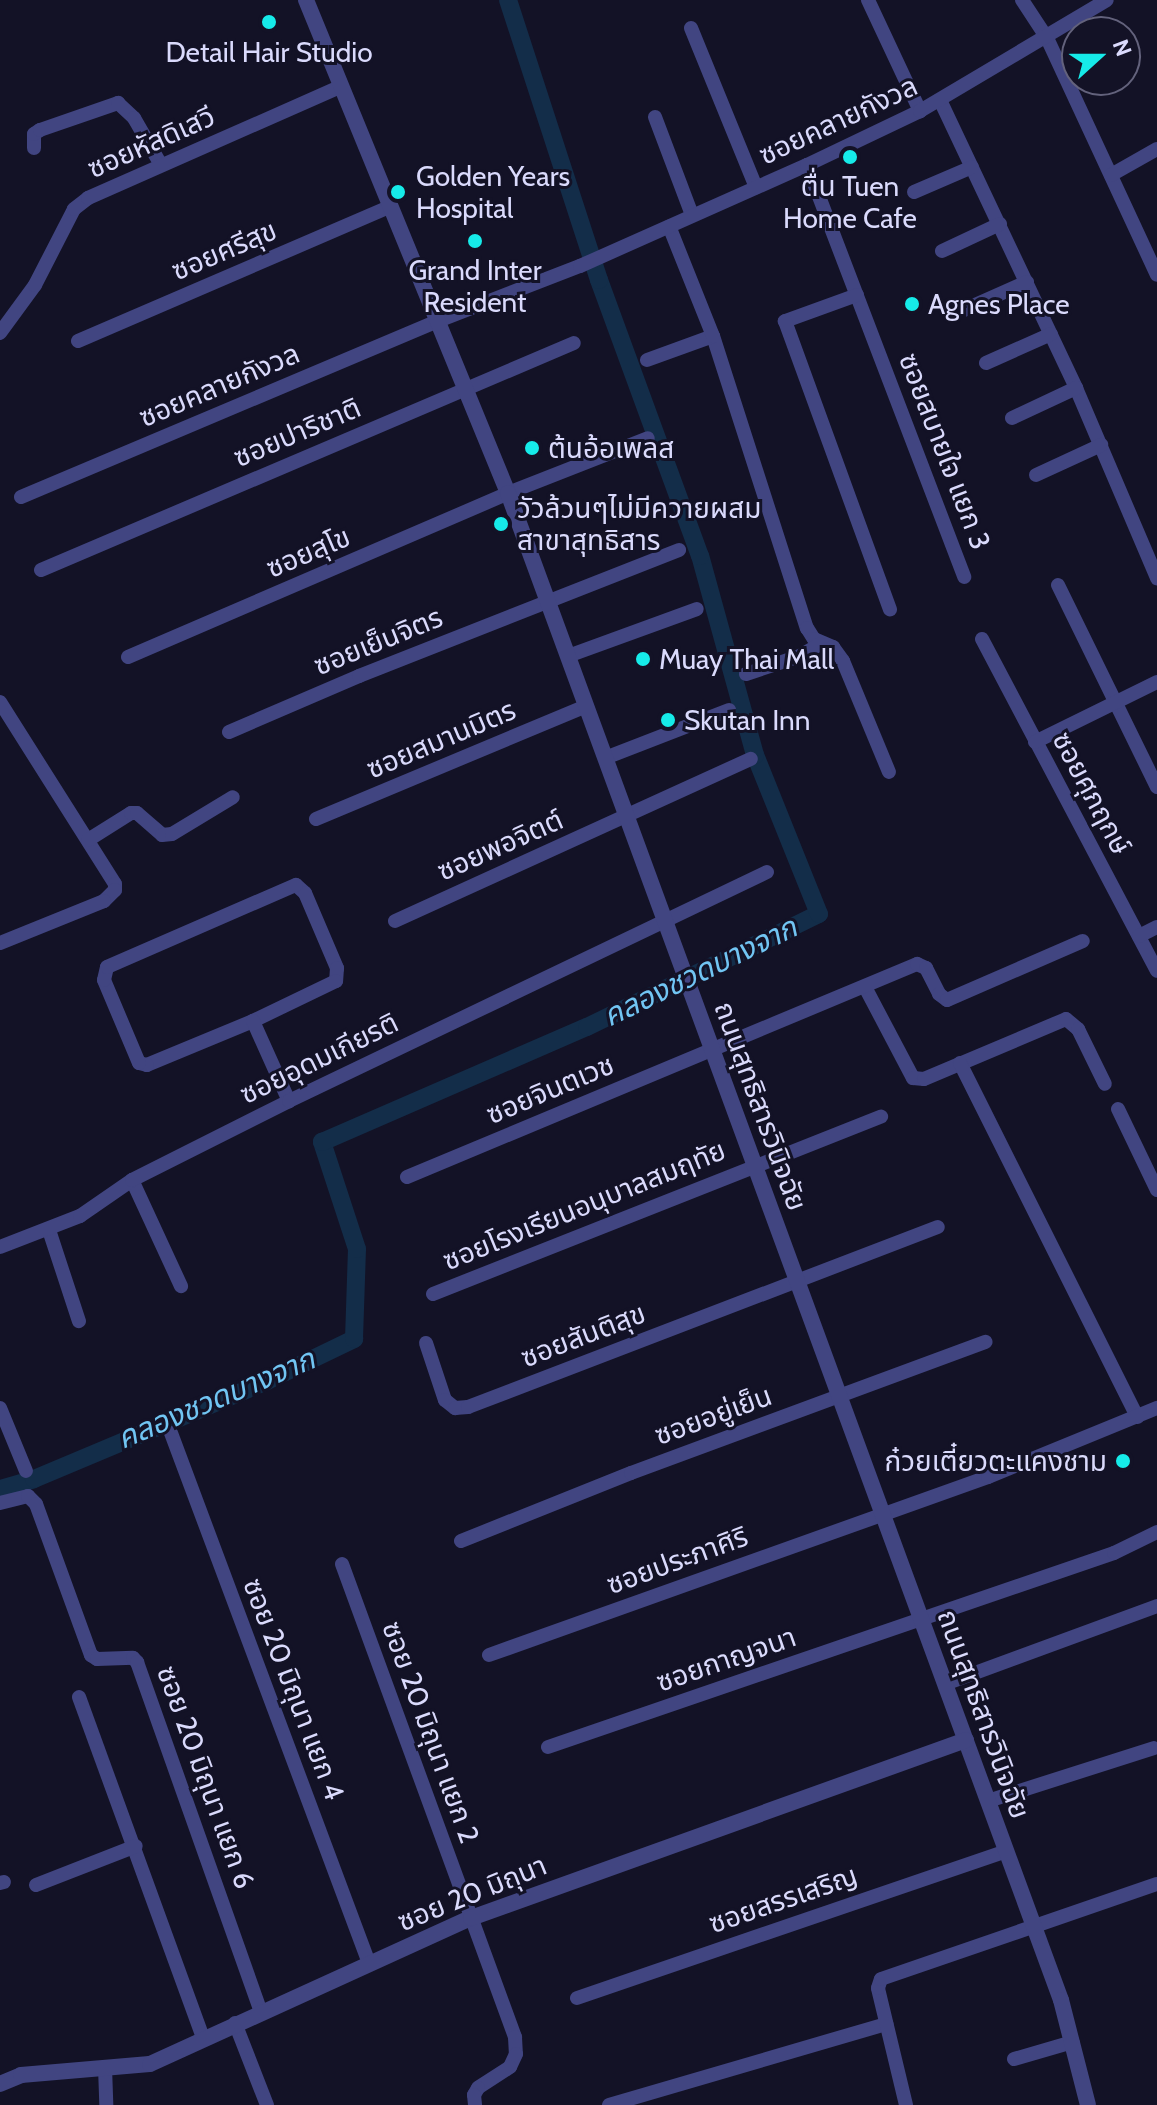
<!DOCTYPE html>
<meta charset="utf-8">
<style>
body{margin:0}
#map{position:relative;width:1157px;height:2105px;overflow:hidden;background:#131226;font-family:Cabin,"Noto Sans Thai",sans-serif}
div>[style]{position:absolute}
.canal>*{height:18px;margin:-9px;padding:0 9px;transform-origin:9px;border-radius:9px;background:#132d49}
.minor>*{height:14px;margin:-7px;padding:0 7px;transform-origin:7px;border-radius:7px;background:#414581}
.tertiary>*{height:16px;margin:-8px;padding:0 8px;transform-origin:8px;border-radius:8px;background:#414581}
.dots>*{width:22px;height:22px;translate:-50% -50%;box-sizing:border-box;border:4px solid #131226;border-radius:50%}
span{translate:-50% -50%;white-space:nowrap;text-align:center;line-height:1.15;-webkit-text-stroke:6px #131226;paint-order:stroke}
.poi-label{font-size:28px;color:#dadafc}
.left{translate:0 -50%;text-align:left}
.right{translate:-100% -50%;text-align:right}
.street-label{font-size:28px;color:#dadafc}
.water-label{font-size:30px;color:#71c5f3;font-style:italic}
.north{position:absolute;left:1061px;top:16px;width:80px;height:80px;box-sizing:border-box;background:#131226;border:2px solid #63627c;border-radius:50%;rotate:69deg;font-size:22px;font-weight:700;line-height:32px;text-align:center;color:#dadafc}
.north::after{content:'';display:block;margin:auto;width:28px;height:36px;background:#16ebe9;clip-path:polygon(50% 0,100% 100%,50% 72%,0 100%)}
</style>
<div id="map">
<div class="canal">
<div style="left:0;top:1489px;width:35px;rotate:-16deg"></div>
<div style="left:34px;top:1479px;width:253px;rotate:-22.8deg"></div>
<div style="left:267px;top:1381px;width:97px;rotate:-25.8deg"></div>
<div style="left:354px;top:1339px;width:90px;rotate:-88.1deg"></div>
<div style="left:357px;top:1249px;width:113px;rotate:-108.1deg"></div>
<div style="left:322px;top:1142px;width:289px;rotate:-23.5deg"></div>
<div style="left:587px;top:1027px;width:258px;rotate:-26deg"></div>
<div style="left:819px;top:914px;width:171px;rotate:-111.9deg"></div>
<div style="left:755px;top:755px;width:206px;rotate:-105.4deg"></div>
<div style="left:700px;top:556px;width:294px;rotate:-110.1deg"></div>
<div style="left:599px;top:280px;width:294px;rotate:-108deg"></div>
</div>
<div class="minor">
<div style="left:868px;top:0;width:123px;rotate:64.9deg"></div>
<div style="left:1022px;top:0;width:45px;rotate:56.7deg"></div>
<div style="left:1047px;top:38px;width:261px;rotate:65.1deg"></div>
<div style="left:691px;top:28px;width:172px;rotate:67.8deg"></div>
<div style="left:940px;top:100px;width:318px;rotate:64.7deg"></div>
<div style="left:1076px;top:388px;width:207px;rotate:66.9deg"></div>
<div style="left:655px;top:117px;width:105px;rotate:69.3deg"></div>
<div style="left:34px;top:148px;width:14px;rotate:-90deg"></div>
<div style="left:34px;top:134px;width:7px;rotate:-34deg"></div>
<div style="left:40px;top:130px;width:83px;rotate:-19.1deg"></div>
<div style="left:118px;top:103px;width:22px;rotate:43deg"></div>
<div style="left:134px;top:118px;width:54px;rotate:60.1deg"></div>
<div style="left:807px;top:165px;width:441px;rotate:69.1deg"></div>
<div style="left:1111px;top:175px;width:53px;rotate:-29.5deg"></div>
<div style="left:914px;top:192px;width:63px;rotate:-23.3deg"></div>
<div style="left:942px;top:251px;width:64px;rotate:-25deg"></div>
<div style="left:857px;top:295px;width:77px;rotate:160.1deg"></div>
<div style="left:785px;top:321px;width:307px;rotate:70deg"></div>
<div style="left:964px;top:310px;width:69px;rotate:-24deg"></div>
<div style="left:0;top:333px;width:59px;rotate:-53.9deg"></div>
<div style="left:35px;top:285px;width:85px;rotate:-62.8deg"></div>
<div style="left:74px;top:209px;width:18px;rotate:-38deg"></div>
<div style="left:88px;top:198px;width:275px;rotate:-23.8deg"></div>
<div style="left:713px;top:336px;width:307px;rotate:72.2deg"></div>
<div style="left:807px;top:628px;width:13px;rotate:58deg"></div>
<div style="left:814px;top:639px;width:21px;rotate:23deg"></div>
<div style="left:833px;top:647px;width:17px;rotate:54deg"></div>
<div style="left:843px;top:661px;width:120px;rotate:67.5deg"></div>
<div style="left:78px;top:341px;width:339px;rotate:-23.3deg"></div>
<div style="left:647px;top:360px;width:70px;rotate:-20deg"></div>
<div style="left:713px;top:336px;width:118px;rotate:-111.8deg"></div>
<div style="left:986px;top:363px;width:71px;rotate:-24deg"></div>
<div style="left:1012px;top:418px;width:71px;rotate:-25.1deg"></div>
<div style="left:1036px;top:475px;width:72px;rotate:-24.8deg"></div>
<div style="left:21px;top:497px;width:453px;rotate:-22.9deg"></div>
<div style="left:438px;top:321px;width:152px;rotate:-21.2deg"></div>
<div style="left:580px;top:266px;width:248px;rotate:-24deg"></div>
<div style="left:807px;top:165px;width:125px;rotate:-25.5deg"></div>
<div style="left:920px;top:111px;width:217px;rotate:-30.7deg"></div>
<div style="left:41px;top:570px;width:579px;rotate:-23.07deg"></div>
<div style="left:1058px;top:585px;width:225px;rotate:63.9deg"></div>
<div style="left:982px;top:639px;width:375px;rotate:62.2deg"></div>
<div style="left:568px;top:656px;width:137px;rotate:-20deg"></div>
<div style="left:128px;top:657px;width:414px;rotate:-23.3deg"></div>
<div style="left:508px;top:493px;width:150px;rotate:-21.4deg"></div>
<div style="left:746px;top:674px;width:57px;rotate:-18.4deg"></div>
<div style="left:800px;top:656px;width:23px;rotate:-31deg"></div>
<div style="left:0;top:702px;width:215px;rotate:57.7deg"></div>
<div style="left:115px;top:884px;width:6px;rotate:90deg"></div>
<div style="left:115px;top:890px;width:16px;rotate:135deg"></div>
<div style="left:104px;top:901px;width:112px;rotate:158deg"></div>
<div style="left:229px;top:732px;width:142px;rotate:-23.3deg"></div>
<div style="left:359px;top:676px;width:344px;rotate:-21.5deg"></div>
<div style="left:1035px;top:742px;width:136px;rotate:-26.2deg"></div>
<div style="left:605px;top:758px;width:133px;rotate:-21.2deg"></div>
<div style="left:316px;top:819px;width:293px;rotate:-22.7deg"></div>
<div style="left:88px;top:840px;width:51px;rotate:-32.1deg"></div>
<div style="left:131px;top:813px;width:6px"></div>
<div style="left:137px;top:813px;width:33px;rotate:41deg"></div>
<div style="left:162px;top:835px;width:10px;rotate:-6deg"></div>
<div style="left:172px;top:834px;width:71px;rotate:-31.2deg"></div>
<div style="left:296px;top:885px;width:12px;rotate:42deg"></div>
<div style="left:305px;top:893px;width:82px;rotate:66.9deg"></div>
<div style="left:337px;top:968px;width:13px;rotate:94deg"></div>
<div style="left:336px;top:981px;width:92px;rotate:154.3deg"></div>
<div style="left:253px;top:1021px;width:115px;rotate:157.5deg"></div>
<div style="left:147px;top:1065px;width:8px;rotate:-166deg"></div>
<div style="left:139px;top:1063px;width:90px;rotate:-112.9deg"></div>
<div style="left:104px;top:980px;width:13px;rotate:-77deg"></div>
<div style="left:107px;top:967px;width:206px;rotate:-23.5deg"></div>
<div style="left:395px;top:921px;width:391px;rotate:-24.5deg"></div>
<div style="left:1139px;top:936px;width:20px;rotate:-27deg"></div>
<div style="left:865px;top:987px;width:103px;rotate:62.2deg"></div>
<div style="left:913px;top:1078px;width:11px;rotate:5deg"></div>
<div style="left:924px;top:1079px;width:154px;rotate:-22.9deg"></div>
<div style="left:1066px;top:1019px;width:16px;rotate:40deg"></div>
<div style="left:1078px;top:1029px;width:61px;rotate:63.9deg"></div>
<div style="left:253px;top:1021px;width:88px;rotate:65.8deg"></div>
<div style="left:960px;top:1063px;width:396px;rotate:63.4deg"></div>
<div style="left:1118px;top:1109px;width:90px;rotate:64.3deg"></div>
<div style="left:407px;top:1177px;width:553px;rotate:-22.67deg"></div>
<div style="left:917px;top:964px;width:10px;rotate:24deg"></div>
<div style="left:926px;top:968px;width:29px;rotate:63deg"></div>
<div style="left:939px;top:994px;width:10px;rotate:37deg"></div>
<div style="left:947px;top:1000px;width:148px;rotate:-23.5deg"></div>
<div style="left:132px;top:1180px;width:117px;rotate:65.2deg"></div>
<div style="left:49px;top:1230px;width:96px;rotate:71.8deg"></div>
<div style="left:0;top:1247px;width:86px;rotate:-21.2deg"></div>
<div style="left:80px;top:1216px;width:63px;rotate:-34.7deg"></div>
<div style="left:132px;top:1180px;width:176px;rotate:-26.7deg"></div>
<div style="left:289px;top:1101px;width:530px;rotate:-25.6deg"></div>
<div style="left:433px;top:1294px;width:482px;rotate:-21.6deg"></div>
<div style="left:426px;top:1343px;width:60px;rotate:71.6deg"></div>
<div style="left:445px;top:1400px;width:13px;rotate:39deg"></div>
<div style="left:455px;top:1408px;width:13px;rotate:-4deg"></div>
<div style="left:468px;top:1407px;width:503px;rotate:-20.96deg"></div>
<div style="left:0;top:1408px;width:68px;rotate:67.6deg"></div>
<div style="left:171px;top:1433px;width:566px;rotate:69.52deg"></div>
<div style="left:0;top:1503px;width:29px;rotate:-14deg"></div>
<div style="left:28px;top:1496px;width:11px;rotate:45deg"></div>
<div style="left:36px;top:1504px;width:161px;rotate:70deg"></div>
<div style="left:91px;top:1655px;width:7px;rotate:34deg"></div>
<div style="left:97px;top:1659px;width:36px;rotate:-2deg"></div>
<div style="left:133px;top:1658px;width:6px;rotate:45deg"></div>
<div style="left:137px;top:1662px;width:371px;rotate:70.5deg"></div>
<div style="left:461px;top:1541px;width:183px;rotate:-21.8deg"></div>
<div style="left:631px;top:1473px;width:378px;rotate:-20.3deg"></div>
<div style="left:342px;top:1564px;width:504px;rotate:69.91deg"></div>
<div style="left:515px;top:2037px;width:17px;rotate:87deg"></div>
<div style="left:516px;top:2054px;width:14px;rotate:115deg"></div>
<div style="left:510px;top:2067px;width:38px;rotate:147deg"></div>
<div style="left:478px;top:2088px;width:8px;rotate:120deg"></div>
<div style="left:474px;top:2095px;width:10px;rotate:84deg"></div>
<div style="left:489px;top:1655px;width:530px;rotate:-19.63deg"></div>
<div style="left:988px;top:1477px;width:183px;rotate:-22.2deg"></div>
<div style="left:945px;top:1684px;width:226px;rotate:-20.2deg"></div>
<div style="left:79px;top:1697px;width:362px;rotate:70deg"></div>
<div style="left:548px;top:1747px;width:598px;rotate:-18.92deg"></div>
<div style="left:1114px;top:1553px;width:48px;rotate:-26deg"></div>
<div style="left:988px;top:1801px;width:174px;rotate:-17.7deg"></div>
<div style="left:0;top:1883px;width:4px;rotate:-14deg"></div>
<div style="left:36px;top:1885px;width:107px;rotate:-21.3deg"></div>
<div style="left:577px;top:1998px;width:453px;rotate:-18.9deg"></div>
<div style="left:235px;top:2023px;width:88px;rotate:68.7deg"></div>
<div style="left:1014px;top:2059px;width:61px;rotate:-16.1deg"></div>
<div style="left:105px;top:2067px;width:38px;rotate:88deg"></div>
<div style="left:609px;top:2105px;width:289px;rotate:-16.3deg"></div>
<div style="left:906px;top:2105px;width:120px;rotate:-103.5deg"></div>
<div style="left:878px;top:1988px;width:9px;rotate:-72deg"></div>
<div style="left:881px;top:1979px;width:292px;rotate:-19deg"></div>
</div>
<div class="tertiary">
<div style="left:306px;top:0;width:533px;rotate:67.72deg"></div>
<div style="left:508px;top:493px;width:1605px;rotate:69.85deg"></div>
<div style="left:1061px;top:2000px;width:108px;rotate:75.6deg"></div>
<div style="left:0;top:2084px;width:23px;rotate:-23deg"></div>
<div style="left:21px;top:2075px;width:129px;rotate:-4.9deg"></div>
<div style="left:150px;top:2064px;width:353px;rotate:-24.5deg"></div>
<div style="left:471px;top:1918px;width:526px;rotate:-19.78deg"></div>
</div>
<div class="dots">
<div style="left:269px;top:22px;background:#16ebe9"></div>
<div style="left:850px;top:157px;background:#16ebe9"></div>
<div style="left:398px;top:192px;background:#16ebe9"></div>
<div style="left:475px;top:241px;background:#16ebe9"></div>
<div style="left:912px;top:304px;background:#16ebe9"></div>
<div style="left:532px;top:448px;background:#16ebe9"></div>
<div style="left:501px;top:524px;background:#16ebe9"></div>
<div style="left:643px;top:659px;background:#16ebe9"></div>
<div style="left:668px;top:720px;background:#16ebe9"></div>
<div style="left:1123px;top:1461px;background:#16ebe9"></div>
</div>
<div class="poi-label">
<span style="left:269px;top:52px">Detail Hair Studio</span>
<span class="left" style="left:416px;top:192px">Golden Years<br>Hospital</span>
<span style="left:850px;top:202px">ตื่น Tuen<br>Home Cafe</span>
<span style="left:475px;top:286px">Grand Inter<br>Resident</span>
<span class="left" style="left:928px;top:304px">Agnes Place</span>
<span class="left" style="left:548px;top:448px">ต้นอ้อเพลส</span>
<span class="left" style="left:517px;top:524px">วัวล้วนๆไม่มีควายผสม<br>สาขาสุทธิสาร</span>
<span class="left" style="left:659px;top:659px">Muay Thai Mall</span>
<span class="left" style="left:684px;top:720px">Skutan Inn</span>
<span class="right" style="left:1107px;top:1461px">ก๋วยเตี๋ยวตะแคงชาม</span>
</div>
<div class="street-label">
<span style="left:838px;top:120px;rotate:-25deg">ซอยคลายกังวล</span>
<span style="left:151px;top:142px;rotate:-24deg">ซอยหัสดิเสวี</span>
<span style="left:224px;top:250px;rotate:-23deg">ซอยศรีสุข</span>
<span style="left:219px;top:385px;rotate:-23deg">ซอยคลายกังวล</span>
<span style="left:297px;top:432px;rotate:-23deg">ซอยปาริชาติ</span>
<span style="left:945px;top:451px;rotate:69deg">ซอยสบายใจ แยก 3</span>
<span style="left:308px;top:552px;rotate:-23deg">ซอยสุโข</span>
<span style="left:378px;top:641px;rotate:-22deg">ซอยเย็นจิตร</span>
<span style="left:441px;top:739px;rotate:-23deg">ซอยสมานมิตร</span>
<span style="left:1092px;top:793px;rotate:62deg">ซอยศุภฤกษ์</span>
<span style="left:500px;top:845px;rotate:-24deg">ซอยพอจิตต์</span>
<span style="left:319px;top:1058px;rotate:-26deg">ซอยอุดมเกียรติ</span>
<span style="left:550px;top:1089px;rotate:-23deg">ซอยจินตเวช</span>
<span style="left:761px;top:1106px;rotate:70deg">ถนนสุทธิสารวินิจฉัย</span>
<span style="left:584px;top:1205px;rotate:-22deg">ซอยโรงเรียนอนุบาลสมฤทัย</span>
<span style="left:583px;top:1335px;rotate:-21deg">ซอยสันติสุข</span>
<span style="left:713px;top:1415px;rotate:-20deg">ซอยอยู่เย็น</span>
<span style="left:677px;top:1560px;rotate:-20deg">ซอยประภาศิริ</span>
<span style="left:726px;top:1659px;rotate:-19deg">ซอยกาญจนา</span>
<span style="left:294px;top:1689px;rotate:69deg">ซอย 20 มิถุนา แยก 4</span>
<span style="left:984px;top:1714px;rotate:70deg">ถนนสุทธิสารวินิจฉัย</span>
<span style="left:431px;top:1732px;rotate:70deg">ซอย 20 มิถุนา แยก 2</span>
<span style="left:206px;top:1777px;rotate:70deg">ซอย 20 มิถุนา แยก 6</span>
<span style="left:472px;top:1893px;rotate:-22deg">ซอย 20 มิถุนา</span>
<span style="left:783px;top:1899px;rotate:-19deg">ซอยสรรเสริญ</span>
</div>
<div class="water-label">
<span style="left:700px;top:972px;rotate:-26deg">คลองชวดบางจาก</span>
<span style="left:216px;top:1399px;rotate:-23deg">คลองชวดบางจาก</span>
</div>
<div class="north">N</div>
</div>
